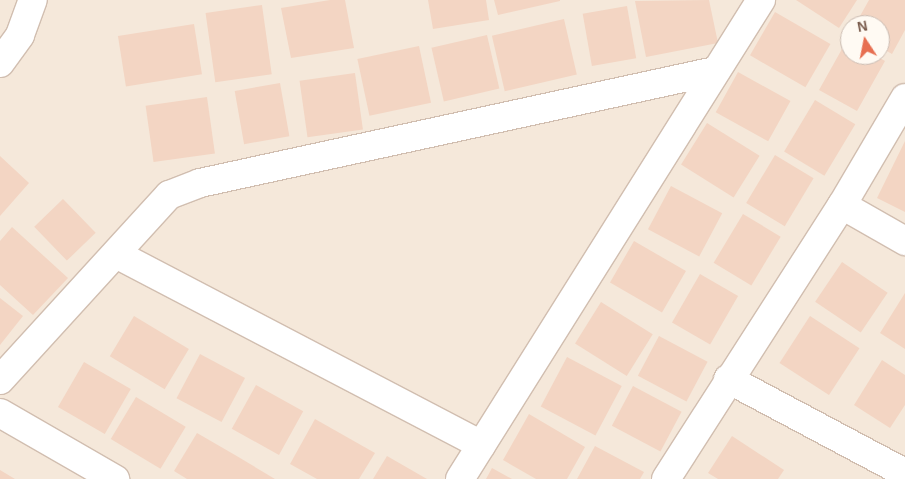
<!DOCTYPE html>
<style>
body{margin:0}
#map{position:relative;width:905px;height:479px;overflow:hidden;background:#fdf6ec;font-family:Helvetica,sans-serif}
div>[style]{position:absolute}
.residential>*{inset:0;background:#f5e8da}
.building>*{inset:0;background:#f3d5c3;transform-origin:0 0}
.roads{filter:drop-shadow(1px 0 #d1beb0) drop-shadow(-1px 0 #d1beb0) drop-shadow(0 1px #d1beb0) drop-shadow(0 -1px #d1beb0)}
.minor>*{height:28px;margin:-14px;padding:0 14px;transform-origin:14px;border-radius:14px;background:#fff}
span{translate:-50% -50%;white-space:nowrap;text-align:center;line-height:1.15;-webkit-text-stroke:4.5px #fffaf3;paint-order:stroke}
.north{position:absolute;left:840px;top:15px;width:50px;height:50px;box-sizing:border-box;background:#fffaf3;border:1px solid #cabbb1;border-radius:50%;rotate:349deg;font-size:14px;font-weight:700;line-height:20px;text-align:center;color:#7a5c4d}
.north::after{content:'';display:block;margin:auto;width:18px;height:22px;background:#e76f51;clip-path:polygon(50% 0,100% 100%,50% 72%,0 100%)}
</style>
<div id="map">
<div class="residential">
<div style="clip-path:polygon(evenodd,0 0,905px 0,905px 479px,0 479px,0 0,850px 25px,880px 25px,880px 55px,850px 55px,850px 25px)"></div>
</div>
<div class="building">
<div style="clip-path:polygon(330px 0,345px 0,354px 48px,291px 58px,281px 8px)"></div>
<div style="clip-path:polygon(428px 0,486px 0,489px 20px,433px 29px)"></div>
<div style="clip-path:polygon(494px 0,560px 0,560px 1px,498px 15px)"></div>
<div style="clip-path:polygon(709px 0,718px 43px,646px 57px,635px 1px)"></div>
<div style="clip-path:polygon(796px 0,857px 0,839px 28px)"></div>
<div style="clip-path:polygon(869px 0,905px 0,905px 30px,892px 54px,880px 47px,880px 25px,855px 25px)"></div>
<div style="left:262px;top:5px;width:70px;height:57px;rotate:82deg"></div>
<div style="left:627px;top:6px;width:53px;height:45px;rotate:80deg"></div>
<div style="left:775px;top:12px;width:64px;height:50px;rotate:30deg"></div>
<div style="left:564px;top:19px;width:57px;height:74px;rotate:77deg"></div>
<div style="left:194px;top:24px;width:51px;height:77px;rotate:81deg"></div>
<div style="left:487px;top:35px;width:55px;height:57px;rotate:77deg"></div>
<div style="clip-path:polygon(847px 40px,850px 55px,875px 55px,885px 61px,857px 111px,819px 90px)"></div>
<div style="left:419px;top:46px;width:58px;height:63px;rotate:78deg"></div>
<div style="left:738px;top:72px;width:60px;height:46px;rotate:29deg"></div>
<div style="left:355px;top:73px;width:57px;height:56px;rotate:82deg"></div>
<div style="left:280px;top:83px;width:54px;height:46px;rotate:80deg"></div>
<div style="left:207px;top:97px;width:57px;height:62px;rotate:82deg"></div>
<div style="left:815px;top:100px;width:47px;height:60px;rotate:31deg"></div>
<div style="left:707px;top:123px;width:62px;height:49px;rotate:32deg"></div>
<div style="clip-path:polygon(905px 141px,905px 212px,877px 198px)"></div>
<div style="left:775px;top:155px;width:45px;height:56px;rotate:31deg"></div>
<div style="clip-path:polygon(0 156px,29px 183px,0 216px)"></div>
<div style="left:671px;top:186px;width:58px;height:49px;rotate:28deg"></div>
<div style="left:63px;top:199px;width:47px;height:40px;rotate:46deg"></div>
<div style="left:743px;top:214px;width:44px;height:57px;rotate:31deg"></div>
<div style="clip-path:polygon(12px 227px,68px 278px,33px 315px,0 285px,0 241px)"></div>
<div style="left:634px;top:241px;width:60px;height:48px;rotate:30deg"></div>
<div style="left:842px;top:262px;width:55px;height:48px;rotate:34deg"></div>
<div style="left:700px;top:274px;width:44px;height:56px;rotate:30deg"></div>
<div style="clip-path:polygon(905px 293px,905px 349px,880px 333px)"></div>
<div style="clip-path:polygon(0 298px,23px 316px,0 345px)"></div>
<div style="left:601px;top:302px;width:61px;height:49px;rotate:32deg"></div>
<div style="left:134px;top:316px;width:64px;height:47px;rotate:31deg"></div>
<div style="left:810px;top:316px;width:59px;height:56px;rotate:33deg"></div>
<div style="left:659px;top:336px;width:55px;height:45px;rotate:28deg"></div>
<div style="left:200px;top:354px;width:51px;height:50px;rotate:28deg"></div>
<div style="left:567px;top:357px;width:62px;height:56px;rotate:28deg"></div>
<div style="clip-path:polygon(882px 360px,905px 375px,905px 405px,890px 428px,854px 405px)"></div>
<div style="left:84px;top:362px;width:54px;height:52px;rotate:30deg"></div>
<div style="left:256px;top:385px;width:54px;height:50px;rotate:29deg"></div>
<div style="left:633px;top:386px;width:55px;height:45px;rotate:28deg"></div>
<div style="left:136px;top:397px;width:58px;height:49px;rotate:31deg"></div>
<div style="clip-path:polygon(529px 414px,585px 447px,567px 479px,536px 479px,503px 460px)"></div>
<div style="clip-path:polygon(315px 419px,375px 453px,359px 479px,317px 479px,290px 464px)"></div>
<div style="clip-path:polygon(197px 433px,235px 455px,275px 479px,187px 479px,174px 471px)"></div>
<div style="clip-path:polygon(732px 436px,784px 470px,778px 479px,718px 479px,708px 473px)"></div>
<div style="clip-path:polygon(595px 446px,644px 472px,640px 479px,577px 479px)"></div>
<div style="clip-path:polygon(387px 456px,427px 479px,373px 479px)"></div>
<div style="clip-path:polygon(492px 468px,512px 479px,486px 479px)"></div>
<div style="clip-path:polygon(0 470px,15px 479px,0 479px)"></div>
</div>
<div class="roads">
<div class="minor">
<div style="left:0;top:63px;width:34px;rotate:-54deg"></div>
<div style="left:20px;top:35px;width:37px;rotate:-70deg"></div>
<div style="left:842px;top:205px;width:73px;rotate:29.7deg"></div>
<div style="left:118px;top:255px;width:410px;rotate:27.6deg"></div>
<div style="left:728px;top:379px;width:200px;rotate:28deg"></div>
<div style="left:0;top:380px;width:251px;rotate:-47.6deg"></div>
<div style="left:169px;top:195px;width:33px;rotate:-21deg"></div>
<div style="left:200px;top:183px;width:527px;rotate:-12.27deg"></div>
<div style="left:0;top:413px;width:133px;rotate:29.9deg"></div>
<div style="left:460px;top:479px;width:566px;rotate:-57.86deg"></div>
<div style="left:666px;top:479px;width:326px;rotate:-57.3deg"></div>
<div style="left:842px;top:205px;width:124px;rotate:-59.5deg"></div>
</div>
</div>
<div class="north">N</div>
</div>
